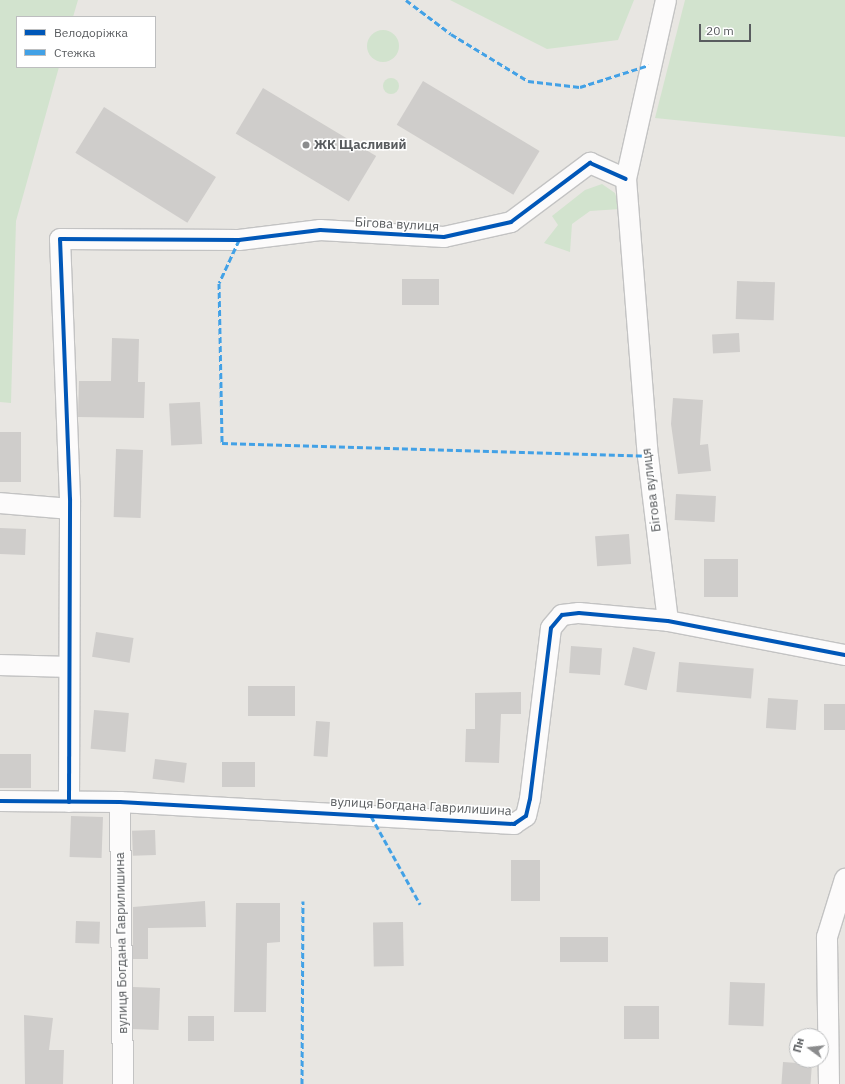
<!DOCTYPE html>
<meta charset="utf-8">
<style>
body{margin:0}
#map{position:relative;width:845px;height:1084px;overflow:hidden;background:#e8e6e2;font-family:"IBM Plex Sans",sans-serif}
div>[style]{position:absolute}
.green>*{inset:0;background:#d2e3ce}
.round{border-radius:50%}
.building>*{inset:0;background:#cfcdcb;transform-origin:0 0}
.roads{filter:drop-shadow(1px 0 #c3c3c3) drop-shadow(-1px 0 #c3c3c3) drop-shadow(0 1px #c3c3c3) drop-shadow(0 -1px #c3c3c3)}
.minor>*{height:20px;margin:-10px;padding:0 10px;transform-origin:10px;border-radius:10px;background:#fcfbfb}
.quiet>*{height:3px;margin-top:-1.5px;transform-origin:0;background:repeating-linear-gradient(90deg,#42a1e6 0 6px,transparent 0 9px)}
.cycleway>*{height:4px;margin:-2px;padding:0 2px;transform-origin:2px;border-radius:2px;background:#0057b8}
.dots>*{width:11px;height:11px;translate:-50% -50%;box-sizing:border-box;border:2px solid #fff;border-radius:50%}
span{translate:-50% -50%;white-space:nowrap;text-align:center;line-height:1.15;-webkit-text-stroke:3px #fff;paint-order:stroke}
.poi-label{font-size:13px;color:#595c5f;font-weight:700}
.left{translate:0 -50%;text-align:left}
.street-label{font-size:13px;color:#595c5f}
.legend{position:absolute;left:16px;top:16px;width:140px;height:52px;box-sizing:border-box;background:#fff;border:1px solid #bdbebf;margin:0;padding:5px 7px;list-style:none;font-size:12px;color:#595c5f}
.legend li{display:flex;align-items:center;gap:8px;height:20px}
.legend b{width:20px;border:1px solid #bdbebf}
.north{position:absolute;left:789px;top:1028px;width:40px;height:40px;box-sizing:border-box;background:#fff;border:1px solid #bdbebf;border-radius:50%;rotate:285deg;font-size:11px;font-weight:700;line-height:16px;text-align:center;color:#595c5f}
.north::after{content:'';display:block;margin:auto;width:14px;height:18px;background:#8b8c8d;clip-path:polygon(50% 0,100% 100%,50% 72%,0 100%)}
.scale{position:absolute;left:699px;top:24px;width:52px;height:18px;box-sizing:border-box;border:2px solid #595c5f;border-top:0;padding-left:5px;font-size:12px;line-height:14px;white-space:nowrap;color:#595c5f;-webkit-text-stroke:3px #fff;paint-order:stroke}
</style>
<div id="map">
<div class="green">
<div style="clip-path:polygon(0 0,78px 0,73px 17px,17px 17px,17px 67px,59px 67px,16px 221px,11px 403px,0 402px)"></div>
<div style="clip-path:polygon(450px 0,634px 0,618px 40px,547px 49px)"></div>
<div style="clip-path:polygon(685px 0,845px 0,845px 137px,655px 118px)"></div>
<div class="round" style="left:367px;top:30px;width:32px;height:32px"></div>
<div class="round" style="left:383px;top:78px;width:16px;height:16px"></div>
<div style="clip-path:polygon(602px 184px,615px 193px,620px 209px,590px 211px,572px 224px,570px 252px,544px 243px,558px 225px,552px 216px,585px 190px)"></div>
</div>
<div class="building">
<div style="left:423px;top:81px;width:136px;height:51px;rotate:31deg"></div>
<div style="left:263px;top:88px;width:132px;height:53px;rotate:31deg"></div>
<div style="left:104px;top:107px;width:132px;height:54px;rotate:32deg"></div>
<div style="left:402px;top:279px;width:37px;height:26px"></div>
<div style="left:737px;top:281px;width:38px;height:38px;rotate:2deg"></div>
<div style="left:739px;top:333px;width:19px;height:27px;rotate:87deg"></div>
<div style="clip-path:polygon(112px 338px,139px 339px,138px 382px,145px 382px,144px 418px,78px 417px,79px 381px,111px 381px)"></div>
<div style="clip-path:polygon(673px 398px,703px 400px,700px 445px,708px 444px,711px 471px,678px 474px,671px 424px)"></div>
<div style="left:200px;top:402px;width:42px;height:31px;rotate:87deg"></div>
<div style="left:0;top:432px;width:21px;height:50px"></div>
<div style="left:116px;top:449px;width:27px;height:68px;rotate:2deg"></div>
<div style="left:676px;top:494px;width:40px;height:26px;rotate:3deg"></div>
<div style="left:0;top:528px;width:26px;height:26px;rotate:2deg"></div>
<div style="left:629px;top:534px;width:30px;height:34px;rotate:86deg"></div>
<div style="left:704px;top:559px;width:34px;height:38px"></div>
<div style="left:96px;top:632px;width:38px;height:25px;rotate:9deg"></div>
<div style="left:571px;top:646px;width:31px;height:27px;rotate:4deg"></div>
<div style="left:633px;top:647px;width:23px;height:39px;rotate:13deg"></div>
<div style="left:679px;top:662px;width:75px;height:30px;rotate:5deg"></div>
<div style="left:248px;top:686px;width:47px;height:30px"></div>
<div style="clip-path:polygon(521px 692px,521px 714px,501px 714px,499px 763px,465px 762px,466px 729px,475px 729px,475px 693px)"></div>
<div style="left:768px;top:698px;width:30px;height:30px;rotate:4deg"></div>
<div style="left:824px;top:704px;width:21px;height:26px"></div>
<div style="left:94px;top:710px;width:35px;height:39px;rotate:5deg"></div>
<div style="left:316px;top:721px;width:14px;height:35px;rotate:4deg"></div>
<div style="left:0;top:754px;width:31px;height:34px"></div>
<div style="left:155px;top:759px;width:32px;height:20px;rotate:7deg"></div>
<div style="left:255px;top:762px;width:25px;height:33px;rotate:90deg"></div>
<div style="left:71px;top:816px;width:32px;height:41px;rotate:2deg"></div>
<div style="left:155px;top:830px;width:25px;height:23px;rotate:88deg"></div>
<div style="left:511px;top:860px;width:29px;height:41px"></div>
<div style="clip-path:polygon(205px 901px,206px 927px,148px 928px,148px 959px,133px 959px,133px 907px)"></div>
<div style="clip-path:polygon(236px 903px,280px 903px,280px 942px,267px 943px,266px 1012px,234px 1012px)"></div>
<div style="left:76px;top:921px;width:24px;height:22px;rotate:2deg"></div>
<div style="left:403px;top:922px;width:44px;height:30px;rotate:89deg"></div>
<div style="left:608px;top:937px;width:25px;height:48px;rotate:90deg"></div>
<div style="left:730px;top:982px;width:35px;height:43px;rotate:2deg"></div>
<div style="left:133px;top:987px;width:27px;height:42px;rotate:2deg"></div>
<div style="left:624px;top:1006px;width:35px;height:33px"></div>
<div style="clip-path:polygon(24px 1015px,53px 1018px,49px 1050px,64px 1050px,63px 1084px,25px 1084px)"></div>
<div style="left:188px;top:1016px;width:26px;height:25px"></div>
<div style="left:783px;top:1062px;width:29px;height:22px;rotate:4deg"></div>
</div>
<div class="roads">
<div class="minor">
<div style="left:666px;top:0;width:183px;rotate:102.6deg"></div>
<div style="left:626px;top:179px;width:278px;rotate:85.5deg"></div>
<div style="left:648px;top:456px;width:166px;rotate:83.1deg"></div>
<div style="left:0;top:503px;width:70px;rotate:4.9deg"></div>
<div style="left:0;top:665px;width:69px;rotate:1.7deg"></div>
<div style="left:0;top:801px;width:120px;rotate:0.5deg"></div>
<div style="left:120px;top:802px;width:395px;rotate:3.2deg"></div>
<div style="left:514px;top:824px;width:14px;rotate:-34deg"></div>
<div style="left:526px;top:816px;width:17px;rotate:-77deg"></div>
<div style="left:530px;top:799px;width:172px;rotate:-83deg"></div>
<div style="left:551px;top:628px;width:17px;rotate:-50deg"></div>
<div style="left:562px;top:615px;width:17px;rotate:-7deg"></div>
<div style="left:579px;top:613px;width:89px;rotate:5.1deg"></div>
<div style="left:668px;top:621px;width:180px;rotate:10.9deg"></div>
<div style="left:69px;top:802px;width:303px;rotate:-89.8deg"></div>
<div style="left:70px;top:499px;width:260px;rotate:-92.2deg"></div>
<div style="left:60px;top:239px;width:179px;rotate:0.3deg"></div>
<div style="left:239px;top:240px;width:82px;rotate:-7deg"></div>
<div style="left:320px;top:230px;width:124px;rotate:3.2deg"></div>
<div style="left:444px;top:237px;width:69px;rotate:-12.6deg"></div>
<div style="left:511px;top:222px;width:99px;rotate:-36.8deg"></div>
<div style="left:590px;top:163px;width:39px;rotate:24deg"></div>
<div style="left:120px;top:802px;width:282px;rotate:89.4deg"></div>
<div style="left:829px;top:1084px;width:147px;rotate:-90.8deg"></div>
<div style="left:827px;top:937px;width:61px;rotate:-72.8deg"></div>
</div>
</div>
<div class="quiet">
<div style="left:406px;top:0;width:56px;rotate:37.1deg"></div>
<div style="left:451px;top:34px;width:90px;rotate:31.4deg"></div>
<div style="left:528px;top:81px;width:52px;rotate:6.6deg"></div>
<div style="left:580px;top:87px;width:72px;rotate:-17.7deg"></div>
<div style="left:239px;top:240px;width:47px;rotate:114.9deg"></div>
<div style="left:219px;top:283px;width:160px;rotate:88.9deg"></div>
<div style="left:222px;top:443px;width:426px;rotate:1.7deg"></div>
<div style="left:371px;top:816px;width:101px;rotate:60.9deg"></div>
<div style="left:302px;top:1084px;width:183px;rotate:-89.7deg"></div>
</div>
<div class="cycleway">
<div style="left:0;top:801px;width:120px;rotate:0.5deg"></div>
<div style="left:120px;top:802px;width:395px;rotate:3.2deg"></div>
<div style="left:514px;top:824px;width:14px;rotate:-34deg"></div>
<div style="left:526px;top:816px;width:17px;rotate:-77deg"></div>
<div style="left:530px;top:799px;width:172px;rotate:-83deg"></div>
<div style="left:551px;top:628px;width:17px;rotate:-50deg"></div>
<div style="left:562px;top:615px;width:17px;rotate:-7deg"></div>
<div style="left:579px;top:613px;width:89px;rotate:5.1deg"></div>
<div style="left:668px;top:621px;width:180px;rotate:10.9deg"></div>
<div style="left:69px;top:802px;width:303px;rotate:-89.8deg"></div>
<div style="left:70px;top:499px;width:260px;rotate:-92.2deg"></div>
<div style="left:60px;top:239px;width:179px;rotate:0.3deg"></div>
<div style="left:239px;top:240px;width:82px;rotate:-7deg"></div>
<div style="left:320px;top:230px;width:124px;rotate:3.2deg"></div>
<div style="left:444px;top:237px;width:69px;rotate:-12.6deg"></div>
<div style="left:511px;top:222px;width:99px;rotate:-36.8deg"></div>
<div style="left:590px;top:163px;width:39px;rotate:24deg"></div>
</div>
<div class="dots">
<div style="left:306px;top:145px;background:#8b8c8d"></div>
</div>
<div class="poi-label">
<span class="left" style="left:314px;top:145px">ЖК Щасливий</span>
</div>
<div class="street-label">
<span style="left:397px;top:225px;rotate:3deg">Бігова вулиця</span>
<span style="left:652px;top:490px;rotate:-97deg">Бігова вулиця</span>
<span style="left:421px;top:807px;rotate:3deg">вулиця Богдана Гаврилишина</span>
<span style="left:122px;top:943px;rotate:-91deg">вулиця Богдана Гаврилишина</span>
</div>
<ul class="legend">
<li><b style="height:5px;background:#0057b8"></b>Велодоріжка</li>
<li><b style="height:5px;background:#42a1e6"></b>Стежка</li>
</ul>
<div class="north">Пн</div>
<div class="scale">20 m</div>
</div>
